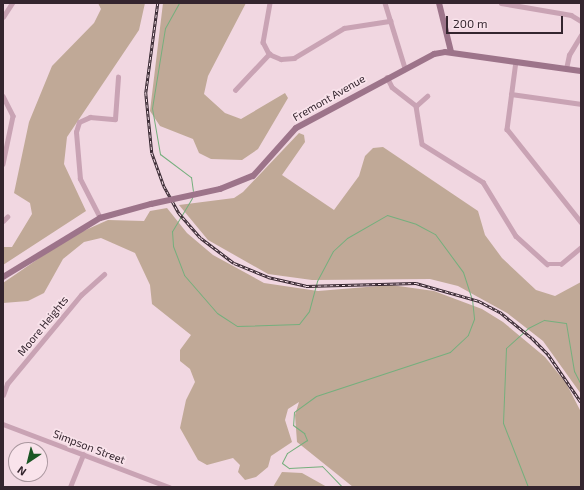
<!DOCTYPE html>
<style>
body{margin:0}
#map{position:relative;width:584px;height:490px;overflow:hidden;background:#f1d7e1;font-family:"Exo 2",sans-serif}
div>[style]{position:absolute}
.green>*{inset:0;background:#c0a997}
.stream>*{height:1px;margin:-0.5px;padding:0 0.5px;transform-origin:0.5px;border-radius:0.5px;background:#75af7d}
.street>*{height:4.5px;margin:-2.25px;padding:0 2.25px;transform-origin:2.25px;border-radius:2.25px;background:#c9a3b4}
.secondary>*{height:6px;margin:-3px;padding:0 3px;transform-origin:3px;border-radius:3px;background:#9d748a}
.rail>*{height:2.5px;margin-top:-1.25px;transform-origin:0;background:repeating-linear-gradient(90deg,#f9e3eb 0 3px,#34252e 0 6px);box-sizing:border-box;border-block:1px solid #34252e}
.secondary-bridge>*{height:6px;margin:-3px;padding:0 3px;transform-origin:3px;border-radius:3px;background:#9d748a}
span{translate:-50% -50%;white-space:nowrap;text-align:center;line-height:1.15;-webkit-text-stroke:3.5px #f9e3eb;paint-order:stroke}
.street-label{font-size:11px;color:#34252e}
.frame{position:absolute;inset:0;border:4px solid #34252e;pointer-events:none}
.north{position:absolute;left:8px;top:442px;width:40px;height:40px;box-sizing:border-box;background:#f9e3eb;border:1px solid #aa979f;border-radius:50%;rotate:215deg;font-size:11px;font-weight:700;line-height:16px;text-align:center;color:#34252e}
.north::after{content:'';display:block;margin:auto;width:14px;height:18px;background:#1a5624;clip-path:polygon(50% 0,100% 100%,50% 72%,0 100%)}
.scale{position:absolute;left:446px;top:16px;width:117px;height:18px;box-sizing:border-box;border:2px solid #34252e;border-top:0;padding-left:5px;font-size:12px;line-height:14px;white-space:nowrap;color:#34252e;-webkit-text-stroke:3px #f9e3eb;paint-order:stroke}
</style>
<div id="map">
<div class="green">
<div style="clip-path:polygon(98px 3px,145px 3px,139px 30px,67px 137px,64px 164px,86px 211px,3px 265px,3px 247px,12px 247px,32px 214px,30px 203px,14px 193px,29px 122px,52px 66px,94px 23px,101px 9px)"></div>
<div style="clip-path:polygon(163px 3px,246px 3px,208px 76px,204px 94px,225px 113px,241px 119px,285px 93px,288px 98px,258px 149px,242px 160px,211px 159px,199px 153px,193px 139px,160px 126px,150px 111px)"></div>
<div style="clip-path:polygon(299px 133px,304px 135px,305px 142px,282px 175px,334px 210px,359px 176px,365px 156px,373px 148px,383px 147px,478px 211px,485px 235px,502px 258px,536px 290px,555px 296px,581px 282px,581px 394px,543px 341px,507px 313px,458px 286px,430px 279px,312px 280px,268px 274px,208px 240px,179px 205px,234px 198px,243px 192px)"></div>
<div style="clip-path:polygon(167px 208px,187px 233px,213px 255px,264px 283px,318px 291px,391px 285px,434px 291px,482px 309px,503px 322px,545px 357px,566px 383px,580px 410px,581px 487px,353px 487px,297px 442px,295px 415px,299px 402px,288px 409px,285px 420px,292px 442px,271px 456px,268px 467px,256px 477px,245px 480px,238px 472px,240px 465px,233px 458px,207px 465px,198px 460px,180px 428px,186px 400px,195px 382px,190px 369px,180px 361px,180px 350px,191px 335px,152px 304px,150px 285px,135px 253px,101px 238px,84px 242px,63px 259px,44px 293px,28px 301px,3px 303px,3px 283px,70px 237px,108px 220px,144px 221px,150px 211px)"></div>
<div style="clip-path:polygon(282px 472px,302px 473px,327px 487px,273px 487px)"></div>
</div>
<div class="stream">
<div style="left:179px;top:3px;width:29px;rotate:119deg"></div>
<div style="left:165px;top:28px;width:81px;rotate:99.2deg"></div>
<div style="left:152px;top:108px;width:47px;rotate:80.1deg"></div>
<div style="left:160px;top:154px;width:39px;rotate:37deg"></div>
<div style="left:191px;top:177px;width:14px;rotate:82deg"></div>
<div style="left:192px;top:198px;width:39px;rotate:121deg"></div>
<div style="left:172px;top:231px;width:15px;rotate:86deg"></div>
<div style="left:173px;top:246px;width:31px;rotate:69deg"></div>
<div style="left:184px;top:275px;width:50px;rotate:49deg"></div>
<div style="left:217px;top:313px;width:24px;rotate:33deg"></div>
<div style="left:237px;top:326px;width:62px;rotate:-1.8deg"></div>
<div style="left:299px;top:324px;width:16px;rotate:-52deg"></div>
<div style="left:309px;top:311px;width:31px;rotate:-75deg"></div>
<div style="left:317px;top:281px;width:34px;rotate:-62deg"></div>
<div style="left:333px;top:251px;width:19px;rotate:-43deg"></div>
<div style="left:347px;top:238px;width:46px;rotate:-29.9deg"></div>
<div style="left:387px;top:215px;width:30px;rotate:17deg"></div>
<div style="left:416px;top:224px;width:21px;rotate:28deg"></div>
<div style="left:435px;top:234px;width:47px;rotate:53.6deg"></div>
<div style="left:463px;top:272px;width:28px;rotate:72deg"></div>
<div style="left:472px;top:299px;width:20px;rotate:84deg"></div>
<div style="left:474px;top:319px;width:17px;rotate:111deg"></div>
<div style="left:468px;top:335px;width:25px;rotate:137deg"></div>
<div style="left:450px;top:352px;width:141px;rotate:161.8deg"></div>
<div style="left:316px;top:396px;width:27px;rotate:144deg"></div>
<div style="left:294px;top:412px;width:13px;rotate:94deg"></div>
<div style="left:293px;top:425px;width:14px;rotate:36deg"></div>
<div style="left:304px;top:433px;width:8px;rotate:67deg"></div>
<div style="left:307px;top:440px;width:24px;rotate:147deg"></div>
<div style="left:287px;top:453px;width:11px;rotate:117deg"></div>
<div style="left:282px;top:463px;width:9px;rotate:36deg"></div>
<div style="left:289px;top:468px;width:33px;rotate:-3deg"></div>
<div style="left:322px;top:466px;width:29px;rotate:46deg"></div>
<div style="left:528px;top:487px;width:69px;rotate:-111.3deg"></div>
<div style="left:503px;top:423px;width:75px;rotate:-87.7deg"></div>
<div style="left:506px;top:348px;width:30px;rotate:-42deg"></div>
<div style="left:528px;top:328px;width:18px;rotate:-27deg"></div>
<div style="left:544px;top:320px;width:22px;rotate:8deg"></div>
<div style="left:566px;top:323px;width:49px;rotate:80.5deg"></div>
<div style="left:574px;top:371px;width:16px;rotate:63deg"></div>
</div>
<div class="street">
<div style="left:270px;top:3px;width:40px;rotate:100deg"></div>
<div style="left:263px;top:42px;width:13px;rotate:63deg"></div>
<div style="left:269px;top:54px;width:13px;rotate:23deg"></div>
<div style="left:281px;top:59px;width:13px;rotate:-4deg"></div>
<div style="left:294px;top:58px;width:58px;rotate:-31deg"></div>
<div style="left:344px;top:28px;width:47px;rotate:-8.7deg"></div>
<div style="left:385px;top:3px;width:68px;rotate:72.9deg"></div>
<div style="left:501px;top:3px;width:71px;rotate:9.7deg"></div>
<div style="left:571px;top:15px;width:12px;rotate:31deg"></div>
<div style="left:3px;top:17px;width:17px;rotate:-57deg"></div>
<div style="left:516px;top:61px;width:69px;rotate:97.5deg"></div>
<div style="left:507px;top:129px;width:119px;rotate:51.5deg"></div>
<div style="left:566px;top:69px;width:14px;rotate:-78deg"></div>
<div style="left:569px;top:55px;width:23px;rotate:-59deg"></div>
<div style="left:387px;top:77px;width:11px;rotate:63deg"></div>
<div style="left:392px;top:87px;width:31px;rotate:38deg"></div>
<div style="left:416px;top:106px;width:38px;rotate:81deg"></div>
<div style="left:422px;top:144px;width:72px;rotate:31.9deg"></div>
<div style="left:483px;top:182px;width:63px;rotate:58.6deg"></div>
<div style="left:516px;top:236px;width:42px;rotate:42.1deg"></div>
<div style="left:547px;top:264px;width:14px"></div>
<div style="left:561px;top:264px;width:26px;rotate:-40deg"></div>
<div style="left:235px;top:90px;width:50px;rotate:-46.6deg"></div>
<div style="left:511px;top:94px;width:71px;rotate:8.1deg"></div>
<div style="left:3px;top:96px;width:22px;rotate:63deg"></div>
<div style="left:13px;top:116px;width:49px;rotate:101.8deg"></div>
<div style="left:416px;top:106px;width:15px;rotate:-42deg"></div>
<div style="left:100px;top:218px;width:44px;rotate:-117.1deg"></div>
<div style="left:80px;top:179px;width:47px;rotate:-94.9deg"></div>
<div style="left:76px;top:132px;width:10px;rotate:-73deg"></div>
<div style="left:79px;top:122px;width:12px;rotate:-24deg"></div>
<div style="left:90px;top:117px;width:25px;rotate:5deg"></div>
<div style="left:115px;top:119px;width:42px;rotate:-85.9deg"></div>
<div style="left:3px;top:221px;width:6px;rotate:-45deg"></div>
<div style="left:3px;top:395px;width:12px;rotate:-70deg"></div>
<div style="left:7px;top:384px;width:116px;rotate:-50.3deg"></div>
<div style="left:81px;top:295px;width:31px;rotate:-42deg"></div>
<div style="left:3px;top:424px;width:178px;rotate:20.8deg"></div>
<div style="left:70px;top:487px;width:35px;rotate:-68deg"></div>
</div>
<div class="secondary">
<div style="left:439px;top:3px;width:50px;rotate:76.2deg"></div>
<div style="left:220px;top:189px;width:35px;rotate:-22deg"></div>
<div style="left:253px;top:176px;width:64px;rotate:-48.1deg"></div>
<div style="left:296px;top:128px;width:157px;rotate:-28.2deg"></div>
<div style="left:434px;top:54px;width:11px;rotate:-10deg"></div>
<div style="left:445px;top:52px;width:137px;rotate:8deg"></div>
<div style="left:3px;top:277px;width:114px;rotate:-31.3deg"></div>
<div style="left:100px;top:218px;width:53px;rotate:-15.4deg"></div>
</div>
<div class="rail">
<div style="left:158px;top:3px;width:91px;rotate:97.6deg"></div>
<div style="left:146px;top:93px;width:60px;rotate:84.3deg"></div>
<div style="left:152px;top:153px;width:35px;rotate:70deg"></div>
<div style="left:164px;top:186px;width:31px;rotate:61deg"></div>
<div style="left:179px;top:213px;width:33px;rotate:49deg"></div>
<div style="left:201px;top:238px;width:41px;rotate:37.1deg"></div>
<div style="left:234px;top:263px;width:37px;rotate:22deg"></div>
<div style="left:268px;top:277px;width:39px;rotate:13deg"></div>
<div style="left:306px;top:286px;width:110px;rotate:-1.6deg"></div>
<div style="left:416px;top:283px;width:66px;rotate:15.9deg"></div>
<div style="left:479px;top:301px;width:24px;rotate:28deg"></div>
<div style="left:500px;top:312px;width:41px;rotate:39.1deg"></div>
<div style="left:532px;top:338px;width:23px;rotate:45deg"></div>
<div style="left:548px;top:354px;width:58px;rotate:55.5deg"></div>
</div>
<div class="secondary-bridge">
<div style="left:151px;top:204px;width:71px;rotate:-12.3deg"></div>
</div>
<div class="street-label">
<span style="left:329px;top:98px;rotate:-30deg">Fremont Avenue</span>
<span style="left:43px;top:326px;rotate:-51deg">Moore Heights</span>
<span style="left:89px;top:447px;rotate:21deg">Simpson Street</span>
</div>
<div class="frame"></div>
<div class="north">N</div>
<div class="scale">200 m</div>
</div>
